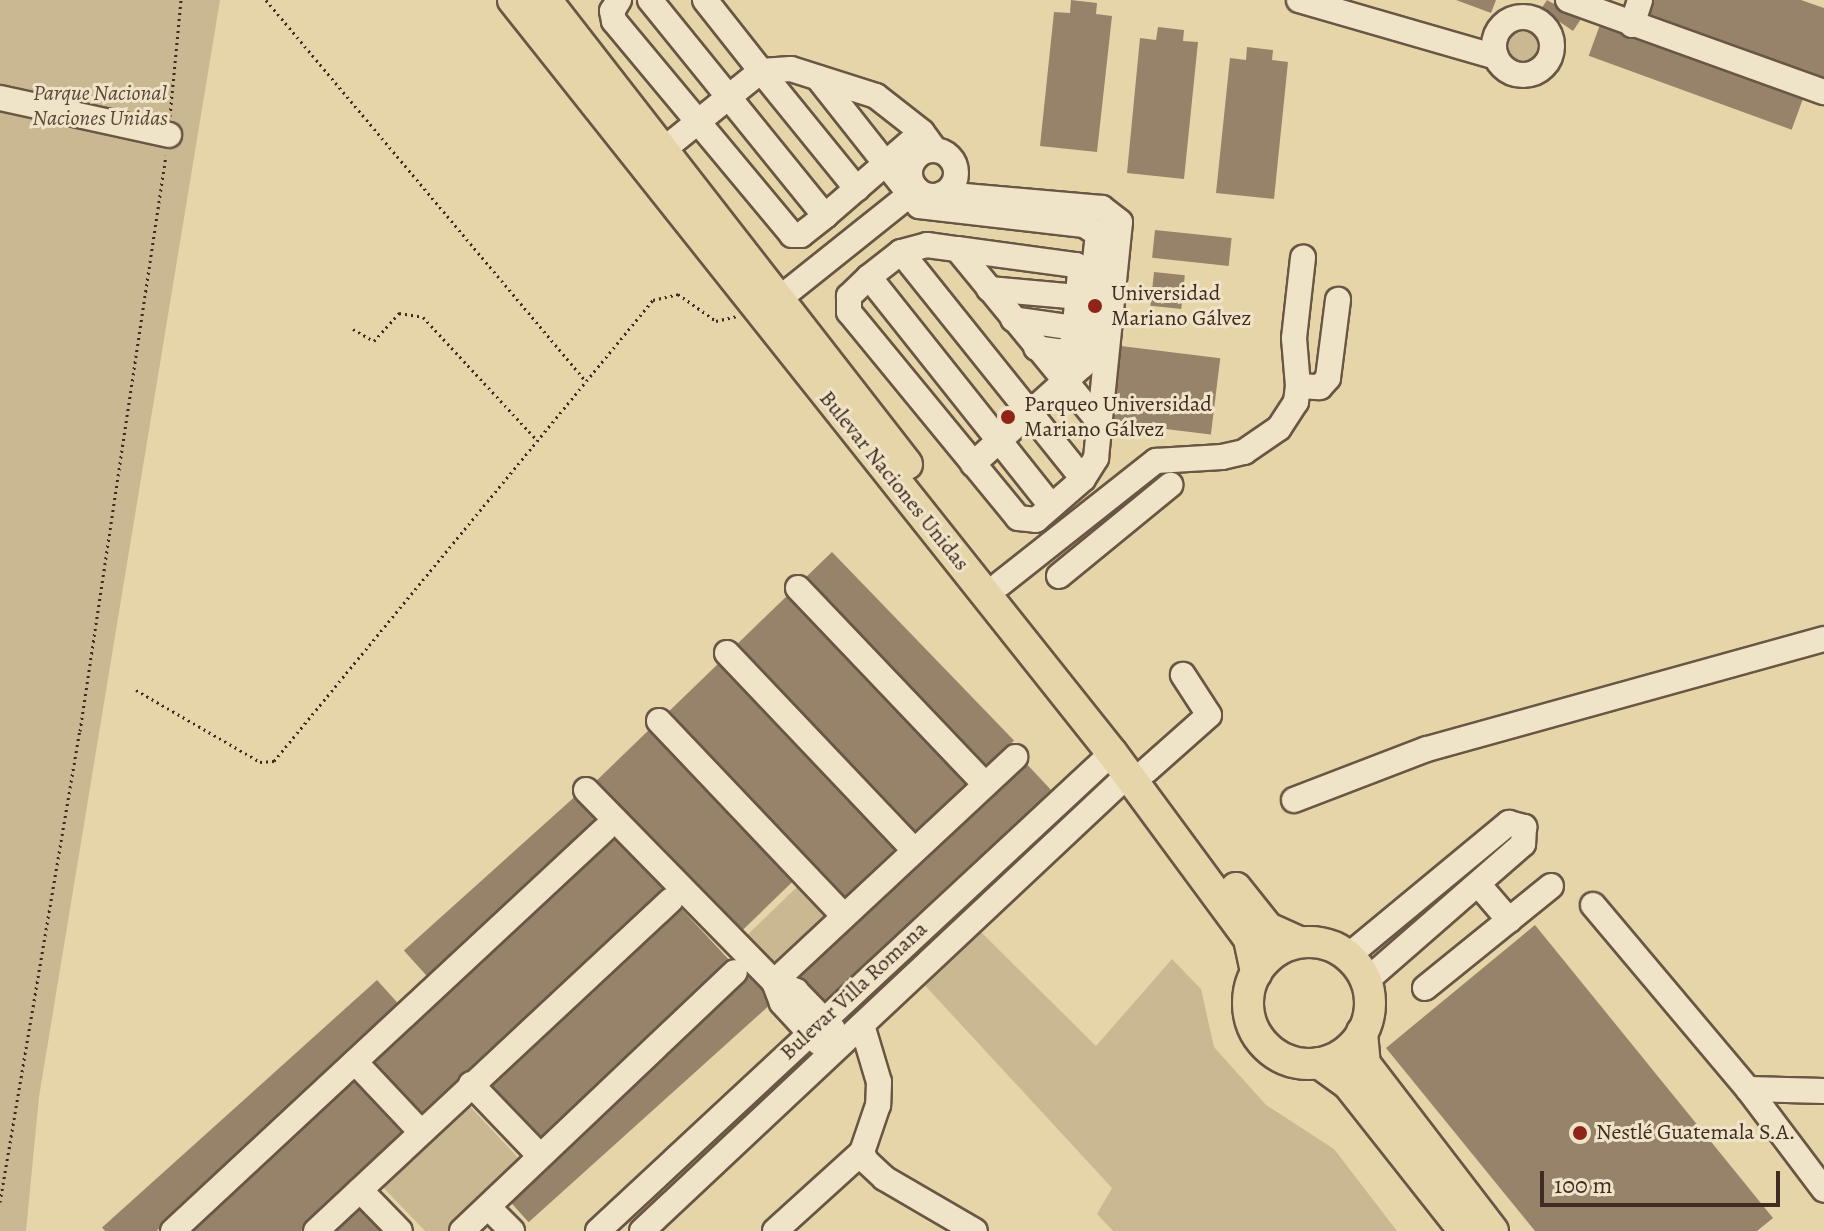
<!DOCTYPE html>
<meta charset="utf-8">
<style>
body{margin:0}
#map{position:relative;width:1824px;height:1231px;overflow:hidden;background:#e7d5aa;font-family:Alegreya,serif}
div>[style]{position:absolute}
.green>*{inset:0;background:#cab893;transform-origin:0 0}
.round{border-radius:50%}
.building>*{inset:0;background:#968369;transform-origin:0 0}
.path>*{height:3px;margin-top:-1.5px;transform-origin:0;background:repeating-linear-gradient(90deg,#3f2b22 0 2px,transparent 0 6px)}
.roads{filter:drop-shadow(2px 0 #695644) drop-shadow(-2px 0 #695644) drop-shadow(0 2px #695644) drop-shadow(0 -2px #695644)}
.minor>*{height:24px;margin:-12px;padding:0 12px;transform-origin:12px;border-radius:12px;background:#efe4c8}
.minor>.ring{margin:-12px;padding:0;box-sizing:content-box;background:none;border:24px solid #efe4c8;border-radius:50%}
.major>*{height:30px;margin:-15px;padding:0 15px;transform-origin:15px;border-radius:15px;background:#e7d5aa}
.major>.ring{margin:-15px;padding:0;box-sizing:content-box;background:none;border:30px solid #e7d5aa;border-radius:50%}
.dots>*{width:22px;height:22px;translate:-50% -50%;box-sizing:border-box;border:4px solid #efe4c8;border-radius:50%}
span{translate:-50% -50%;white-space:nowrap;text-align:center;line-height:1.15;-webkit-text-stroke:6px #efe4c8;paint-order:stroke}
.park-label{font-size:22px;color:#5b4739;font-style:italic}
.poi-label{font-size:22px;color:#3f2b22}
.left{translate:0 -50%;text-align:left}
.street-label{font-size:22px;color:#3f2b22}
.scale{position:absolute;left:1540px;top:1171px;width:240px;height:36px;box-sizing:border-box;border:4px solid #3f2b22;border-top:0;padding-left:10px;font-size:24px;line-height:28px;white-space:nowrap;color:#3f2b22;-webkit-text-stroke:6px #efe4c8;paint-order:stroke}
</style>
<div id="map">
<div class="green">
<div style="clip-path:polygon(0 0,220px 0,39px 1097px,26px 1231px,0 1231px)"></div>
<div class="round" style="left:1501px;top:24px;width:44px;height:44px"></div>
<div style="left:799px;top:885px;width:45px;height:74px;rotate:46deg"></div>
<div style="clip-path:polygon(975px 926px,1096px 1046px,1172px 959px,1201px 989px,1214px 1047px,1266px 1105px,1334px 1149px,1397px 1231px,1113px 1231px,1097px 1214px,1112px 1188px,919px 979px)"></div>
<div style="clip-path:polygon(464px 1100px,525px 1165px,456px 1231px,425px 1231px,378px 1182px)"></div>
</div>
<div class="building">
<div style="clip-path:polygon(1071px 0,1097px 3px,1096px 14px,1112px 16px,1097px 152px,1040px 146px,1054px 12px,1070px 13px)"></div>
<div style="clip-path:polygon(1456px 0,1496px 0,1491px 13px)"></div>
<div style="clip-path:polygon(1547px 0,1581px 19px,1573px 31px,1541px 9px)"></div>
<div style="clip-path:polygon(1647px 0,1801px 0,1824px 8px,1824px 85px,1641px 17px)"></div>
<div style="left:1601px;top:22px;width:216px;height:36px;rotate:20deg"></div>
<div style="clip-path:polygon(1158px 27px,1184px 30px,1183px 41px,1198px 42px,1184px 179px,1127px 173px,1140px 38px,1156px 40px)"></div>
<div style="clip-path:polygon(1247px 47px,1273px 50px,1272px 60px,1288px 62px,1274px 199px,1216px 193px,1230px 58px,1246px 60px)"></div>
<div style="left:1155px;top:230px;width:77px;height:28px;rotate:6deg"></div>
<div style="left:1154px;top:272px;width:31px;height:34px;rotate:6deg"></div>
<div style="left:1121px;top:346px;width:100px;height:77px;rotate:7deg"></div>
<div style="left:832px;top:552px;width:262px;height:40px;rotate:46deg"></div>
<div style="left:790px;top:593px;width:262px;height:79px;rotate:46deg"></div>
<div style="left:722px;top:660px;width:262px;height:79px;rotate:46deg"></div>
<div style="left:652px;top:727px;width:209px;height:79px;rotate:46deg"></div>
<div style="left:1024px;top:761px;width:40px;height:315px;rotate:47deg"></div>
<div style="left:580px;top:792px;width:39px;height:237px;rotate:48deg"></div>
<div style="left:615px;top:829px;width:78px;height:342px;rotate:47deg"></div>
<div style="left:677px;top:904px;width:79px;height:262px;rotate:47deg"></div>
<div style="clip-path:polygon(1535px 925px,1773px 1218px,1757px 1231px,1535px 1231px,1386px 1048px)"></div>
<div style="left:747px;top:973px;width:39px;height:329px;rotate:48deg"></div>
<div style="left:377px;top:980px;width:39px;height:370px;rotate:48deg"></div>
<div style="clip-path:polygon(351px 1077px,404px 1135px,301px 1231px,187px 1231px)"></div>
<div style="clip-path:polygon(360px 1201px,387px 1231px,328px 1231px)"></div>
</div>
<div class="path">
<div style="left:266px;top:0;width:496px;rotate:50deg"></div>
<div style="left:170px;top:116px;width:117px;rotate:-84.6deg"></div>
<div style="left:353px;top:329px;width:24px;rotate:30deg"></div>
<div style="left:374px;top:341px;width:38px;rotate:-48deg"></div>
<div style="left:399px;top:313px;width:24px;rotate:9deg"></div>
<div style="left:423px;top:317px;width:168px;rotate:47.2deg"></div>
<div style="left:136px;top:690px;width:143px;rotate:30.1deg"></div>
<div style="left:260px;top:762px;width:14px;rotate:-4deg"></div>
<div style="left:274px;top:761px;width:597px;rotate:-50.58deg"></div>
<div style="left:653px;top:300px;width:26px;rotate:-13deg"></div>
<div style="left:678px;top:294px;width:47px;rotate:35.4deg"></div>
<div style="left:716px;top:321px;width:22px;rotate:-13deg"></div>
<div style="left:0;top:1202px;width:478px;rotate:-80.4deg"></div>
<div style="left:80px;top:731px;width:582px;rotate:-81.51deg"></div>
</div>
<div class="roads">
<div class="minor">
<div style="left:619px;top:0;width:13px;rotate:122deg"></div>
<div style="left:612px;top:11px;width:10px;rotate:79deg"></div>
<div style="left:614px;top:21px;width:278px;rotate:50.2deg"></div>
<div style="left:792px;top:235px;width:9px"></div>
<div style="left:801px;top:235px;width:31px;rotate:-38deg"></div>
<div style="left:825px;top:216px;width:128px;rotate:-40.9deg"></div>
<div style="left:650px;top:0;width:278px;rotate:51deg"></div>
<div style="left:705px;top:0;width:90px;rotate:51.7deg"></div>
<div style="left:761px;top:71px;width:30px;rotate:-4deg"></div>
<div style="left:791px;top:69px;width:89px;rotate:17.6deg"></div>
<div style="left:876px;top:96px;width:58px;rotate:38deg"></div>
<div style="left:922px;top:132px;width:22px;rotate:54deg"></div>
<div style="left:1299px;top:0;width:205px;rotate:16.1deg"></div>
<div style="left:1568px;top:0;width:272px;rotate:19.8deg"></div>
<div class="ring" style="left:1494px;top:17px;width:34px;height:34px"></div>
<div style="left:1632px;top:25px;width:26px;rotate:-72deg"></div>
<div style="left:818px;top:78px;width:163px;rotate:51.7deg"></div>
<div style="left:919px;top:206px;width:166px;rotate:6.6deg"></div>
<div style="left:1084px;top:225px;width:17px;rotate:33deg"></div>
<div style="left:1098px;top:234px;width:132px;rotate:96.5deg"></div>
<div style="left:1083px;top:365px;width:148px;rotate:138deg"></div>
<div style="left:0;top:98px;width:173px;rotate:12.3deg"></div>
<div style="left:663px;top:150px;width:126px;rotate:-38.9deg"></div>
<div style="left:761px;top:71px;width:152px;rotate:50.9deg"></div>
<div class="ring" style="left:910px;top:150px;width:22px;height:22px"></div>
<div style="left:957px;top:249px;width:120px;rotate:7.7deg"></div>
<div style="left:1076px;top:265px;width:9px;rotate:63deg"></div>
<div style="left:1080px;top:273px;width:71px;rotate:95.6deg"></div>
<div style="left:1073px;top:344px;width:12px;rotate:138deg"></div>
<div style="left:1064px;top:352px;width:28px;rotate:-172deg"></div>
<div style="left:901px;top:252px;width:41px;rotate:142deg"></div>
<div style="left:869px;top:277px;width:293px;rotate:51.5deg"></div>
<div style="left:869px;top:277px;width:28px;rotate:136deg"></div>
<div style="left:849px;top:296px;width:16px;rotate:90deg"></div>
<div style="left:849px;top:312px;width:266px;rotate:50.6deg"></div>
<div style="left:1018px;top:518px;width:18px;rotate:6deg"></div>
<div style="left:1036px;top:520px;width:62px;rotate:-41.1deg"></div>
<div style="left:1083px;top:479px;width:25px;rotate:-58deg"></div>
<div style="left:1096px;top:458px;width:237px;rotate:-84.2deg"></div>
<div style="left:1120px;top:222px;width:23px;rotate:-142deg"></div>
<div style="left:1102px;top:208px;width:161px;rotate:-175deg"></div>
<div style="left:989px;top:289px;width:89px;rotate:5.1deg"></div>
<div style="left:779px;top:299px;width:176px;rotate:-38.6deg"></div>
<div style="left:1013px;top:319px;width:63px;rotate:8.3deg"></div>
<div style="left:1298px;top:386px;width:22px;rotate:3deg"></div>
<div style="left:1320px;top:387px;width:12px;rotate:-48deg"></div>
<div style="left:1328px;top:378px;width:79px;rotate:-82.7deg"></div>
<div style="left:1083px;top:479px;width:291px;rotate:-128.7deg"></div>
<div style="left:901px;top:252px;width:27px;rotate:-15deg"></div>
<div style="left:927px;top:245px;width:30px;rotate:8deg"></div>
<div style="left:957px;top:249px;width:225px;rotate:50.6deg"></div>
<div style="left:1059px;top:576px;width:144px;rotate:-39.3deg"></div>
<div style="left:1000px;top:584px;width:199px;rotate:-38.3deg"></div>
<div style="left:1156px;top:461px;width:66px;rotate:-3.5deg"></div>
<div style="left:1222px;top:457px;width:23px;rotate:-13deg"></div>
<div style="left:1244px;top:452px;width:42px;rotate:-34.4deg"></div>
<div style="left:1279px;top:428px;width:31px;rotate:-57deg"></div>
<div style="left:1296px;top:402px;width:16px;rotate:-83deg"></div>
<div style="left:1298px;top:386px;width:48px;rotate:-94.8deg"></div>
<div style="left:1294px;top:338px;width:81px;rotate:-83.6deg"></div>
<div style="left:798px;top:588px;width:269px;rotate:46.4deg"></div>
<div style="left:727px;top:653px;width:272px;rotate:46.5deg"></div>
<div style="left:659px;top:721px;width:269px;rotate:46.5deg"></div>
<div style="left:1146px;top:771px;width:84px;rotate:-41.6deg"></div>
<div style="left:1209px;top:715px;width:48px;rotate:-123deg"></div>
<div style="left:586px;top:790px;width:269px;rotate:45.6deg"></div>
<div style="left:774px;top:982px;width:22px;rotate:69deg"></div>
<div style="left:782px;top:1003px;width:54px;rotate:47.2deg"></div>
<div style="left:1294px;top:800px;width:142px;rotate:-21deg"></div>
<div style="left:1427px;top:749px;width:412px;rotate:-15.5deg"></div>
<div style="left:1478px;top:884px;width:48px;rotate:49.3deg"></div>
<div style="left:1593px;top:905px;width:241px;rotate:49.9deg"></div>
<div style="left:1748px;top:1089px;width:76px;rotate:1.5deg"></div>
<div style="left:1348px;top:956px;width:209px;rotate:-39.6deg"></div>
<div style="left:1509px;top:823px;width:16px;rotate:15deg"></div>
<div style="left:1524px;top:827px;width:17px;rotate:93deg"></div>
<div style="left:1523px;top:844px;width:208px;rotate:138.9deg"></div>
<div style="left:774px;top:982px;width:330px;rotate:-43deg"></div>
<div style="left:774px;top:982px;width:24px;rotate:22deg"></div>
<div style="left:796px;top:991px;width:53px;rotate:45.8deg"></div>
<div style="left:1425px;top:988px;width:162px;rotate:-39deg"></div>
<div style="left:862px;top:1025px;width:59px;rotate:73.4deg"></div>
<div style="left:879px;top:1082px;width:23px;rotate:92deg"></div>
<div style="left:878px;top:1105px;width:50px;rotate:108.8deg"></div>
<div style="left:862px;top:1152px;width:10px;rotate:66deg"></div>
<div style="left:866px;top:1161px;width:25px;rotate:43deg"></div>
<div style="left:884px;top:1178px;width:105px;rotate:30.2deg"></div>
<div style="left:355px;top:1062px;width:95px;rotate:46.7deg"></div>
<div style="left:471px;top:1084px;width:100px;rotate:46.2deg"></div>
<div style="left:1748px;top:1089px;width:126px;rotate:53deg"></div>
<div style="left:360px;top:1190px;width:57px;rotate:45.7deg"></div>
<div style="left:488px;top:1207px;width:34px;rotate:45deg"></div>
<div style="left:173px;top:1231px;width:589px;rotate:-42.93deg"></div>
<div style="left:316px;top:1231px;width:485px;rotate:-43deg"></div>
<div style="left:462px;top:1231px;width:376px;rotate:-43.5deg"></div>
<div style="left:598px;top:1231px;width:702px;rotate:-42.92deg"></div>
<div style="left:642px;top:1231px;width:666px;rotate:-43.18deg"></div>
<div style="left:775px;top:1231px;width:118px;rotate:-42.2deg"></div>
</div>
<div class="major">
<div style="left:513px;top:0;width:962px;rotate:51.5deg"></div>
<div style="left:1112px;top:753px;width:231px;rotate:53.6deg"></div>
<div style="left:1249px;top:939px;width:35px;rotate:78deg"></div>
<div style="left:546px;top:0;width:588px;rotate:52.12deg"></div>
<div style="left:1236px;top:888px;width:51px;rotate:51.3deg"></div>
<div style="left:1268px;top:928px;width:34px;rotate:24deg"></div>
<div class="ring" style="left:1248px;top:942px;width:92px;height:92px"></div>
<div style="left:1362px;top:1032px;width:32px;rotate:85deg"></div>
<div style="left:1365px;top:1064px;width:210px;rotate:52.5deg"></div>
<div style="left:1319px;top:1063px;width:36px;rotate:36deg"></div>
<div style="left:1348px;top:1084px;width:187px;rotate:51.7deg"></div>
</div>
</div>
<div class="dots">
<div style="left:1095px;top:306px;background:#8f2418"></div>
<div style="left:1008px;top:417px;background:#8f2418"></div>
<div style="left:1580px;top:1133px;background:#8f2418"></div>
</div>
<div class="park-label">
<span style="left:100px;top:106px">Parque Nacional<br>Naciones Unidas</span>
</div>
<div class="poi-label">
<span class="left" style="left:1111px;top:306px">Universidad<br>Mariano Gálvez</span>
<span class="left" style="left:1024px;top:417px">Parqueo Universidad<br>Mariano Gálvez</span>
<span class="left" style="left:1596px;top:1133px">Nestlé Guatemala S.A.</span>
</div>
<div class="street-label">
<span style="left:894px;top:481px;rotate:51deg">Bulevar Naciones Unidas</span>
<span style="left:854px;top:991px;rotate:-43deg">Bulevar Villa Romana</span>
</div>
<div class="scale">100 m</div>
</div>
